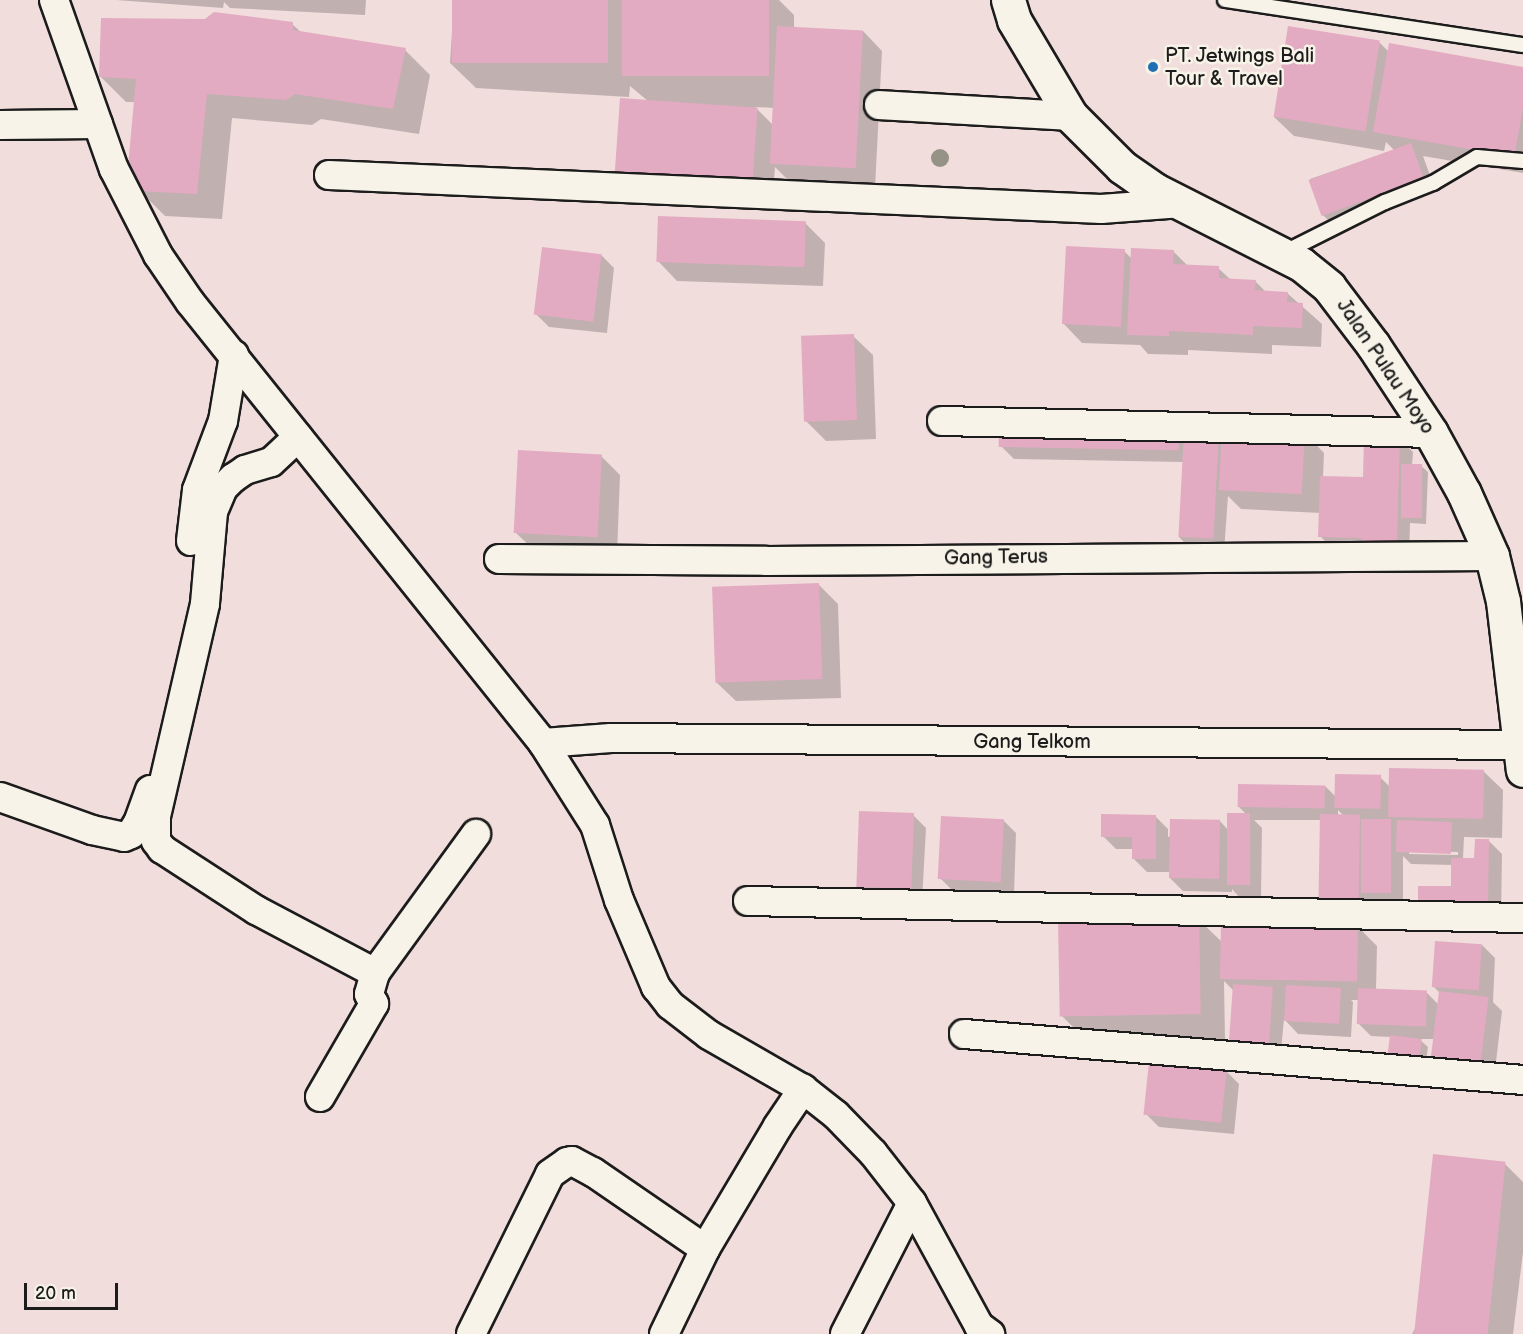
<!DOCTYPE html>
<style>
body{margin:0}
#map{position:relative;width:1523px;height:1334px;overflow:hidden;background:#f1dddc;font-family:"Balsamiq Sans",sans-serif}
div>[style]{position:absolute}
.shadow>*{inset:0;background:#0003}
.building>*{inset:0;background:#e3abc1;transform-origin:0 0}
.roads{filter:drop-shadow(2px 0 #1c1c1c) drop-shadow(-2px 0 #1c1c1c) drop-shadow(0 2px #1c1c1c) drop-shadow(0 -2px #1c1c1c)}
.lane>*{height:14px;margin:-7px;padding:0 7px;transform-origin:7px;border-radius:7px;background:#f7f3e8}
.street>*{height:28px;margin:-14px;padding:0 14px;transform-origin:14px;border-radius:14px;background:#f7f3e8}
.secondary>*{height:33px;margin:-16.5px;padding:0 16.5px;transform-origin:16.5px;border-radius:16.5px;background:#f7f3e8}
.trees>*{width:18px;height:18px;margin:-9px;border-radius:50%;background:#959286}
.dots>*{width:16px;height:16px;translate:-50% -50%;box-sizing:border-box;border:3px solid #f7f3e8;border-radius:50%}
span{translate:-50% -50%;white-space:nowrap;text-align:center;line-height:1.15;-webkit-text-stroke:5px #f7f3e8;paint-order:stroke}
.poi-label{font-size:20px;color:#1c1c1c}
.left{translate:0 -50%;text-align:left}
.street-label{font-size:20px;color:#1c1c1c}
.scale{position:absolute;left:24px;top:1283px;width:94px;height:27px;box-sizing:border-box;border:3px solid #1c1c1c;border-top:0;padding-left:8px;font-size:18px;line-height:21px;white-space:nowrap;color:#1c1c1c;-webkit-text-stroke:4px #f7f3e8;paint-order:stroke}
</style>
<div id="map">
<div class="shadow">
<div style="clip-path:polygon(116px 0,366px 0,365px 15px,230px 8px,224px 2px,223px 8px)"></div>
<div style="clip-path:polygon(evenodd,454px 0,779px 0,794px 15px,794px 28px,863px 31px,882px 51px,875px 188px,791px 183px,775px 167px,772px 205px,630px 86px,629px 97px,476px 88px,450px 63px,454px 0,755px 107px,774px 108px,773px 125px,755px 107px)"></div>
<div style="clip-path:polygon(292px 24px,302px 33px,405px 50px,430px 75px,419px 134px,321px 119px,312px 125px,232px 118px,222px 219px,165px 216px,139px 190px,135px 102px,126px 102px,100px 76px)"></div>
<div style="clip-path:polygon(1380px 43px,1389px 52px,1523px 68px,1523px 173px,1423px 156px,1436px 192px,1335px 227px,1322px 214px,1310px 179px,1394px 150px,1386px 142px,1384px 151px,1294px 136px,1274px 117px)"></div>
<div style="clip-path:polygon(805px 223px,825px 243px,823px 286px,677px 281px,658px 261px)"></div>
<div style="clip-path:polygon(1124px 251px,1132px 259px,1173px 251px,1188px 266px,1218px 268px,1231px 280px,1255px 281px,1266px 292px,1287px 293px,1322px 324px,1321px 347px,1272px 345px,1272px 354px,1188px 350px,1188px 355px,1148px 354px,1140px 345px,1082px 343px,1063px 323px)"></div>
<div style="clip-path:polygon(601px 255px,614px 268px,607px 333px,549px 327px,536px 314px)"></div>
<div style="clip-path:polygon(853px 336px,873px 355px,876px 439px,826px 441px,806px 421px)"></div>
<div style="clip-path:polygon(1305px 433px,1324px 453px,1323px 477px,1365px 479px,1400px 439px,1413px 452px,1412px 466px,1421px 466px,1428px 472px,1426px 524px,1410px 523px,1409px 557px,1333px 549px,1320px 536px,1321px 513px,1241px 509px,1228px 496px,1224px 552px,1192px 550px,1179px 537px,1184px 462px,1014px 459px,1001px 446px)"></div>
<div style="clip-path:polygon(601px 456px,620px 475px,617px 555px,535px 551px,515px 532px)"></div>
<div style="clip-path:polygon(818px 584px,838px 604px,841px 698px,736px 701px,716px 682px)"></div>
<div style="clip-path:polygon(evenodd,1483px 771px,1503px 790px,1502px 838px,1464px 837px,1463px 859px,1476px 860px,1489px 841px,1502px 854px,1501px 920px,1452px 888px,1453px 865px,1411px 864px,1403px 856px,1403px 905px,1333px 915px,1321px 820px,1254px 820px,1262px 828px,1261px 898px,1240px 898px,1232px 889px,1232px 892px,1183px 891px,1170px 878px,1170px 872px,1147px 872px,1134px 859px,1134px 849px,1116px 849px,1103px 836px,1155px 816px,1168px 829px,1168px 837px,1220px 821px,1228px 830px,1247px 815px,1239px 807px,1325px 786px,1336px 797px,1380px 777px,1390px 787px,1483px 771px,1338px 810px,1344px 816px,1338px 816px,1338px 810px,1483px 771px,1409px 851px,1458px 852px,1458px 855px,1409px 854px,1409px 851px)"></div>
<div style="clip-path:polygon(913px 815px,926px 828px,922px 901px,870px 899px,857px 886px)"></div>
<div style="clip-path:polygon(1003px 820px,1016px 833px,1014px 894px,953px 891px,940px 878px)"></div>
<div style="clip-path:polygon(1198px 919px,1223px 943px,1357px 926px,1377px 946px,1376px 990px,1427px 993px,1439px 1005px,1440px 993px,1434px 987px,1482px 945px,1495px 958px,1493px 1002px,1502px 1011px,1494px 1079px,1435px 1039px,1419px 1039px,1428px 1047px,1425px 1068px,1391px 1037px,1371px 1036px,1358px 1023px,1359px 1000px,1351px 1000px,1353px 1002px,1351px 1037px,1298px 1034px,1284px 1019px,1280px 1061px,1243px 1058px,1234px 991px,1224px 981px,1225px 1039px,1085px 1039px,1060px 1014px)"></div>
<div style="clip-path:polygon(1226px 1071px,1239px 1084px,1234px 1134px,1159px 1127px,1146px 1114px)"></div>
<div style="clip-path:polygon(1505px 1164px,1523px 1182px,1523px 1252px,1513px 1334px,1412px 1334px)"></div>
</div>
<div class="building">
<div style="left:452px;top:0;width:156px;height:63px"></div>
<div style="left:622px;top:0;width:147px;height:76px"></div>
<div style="clip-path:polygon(214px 12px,293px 22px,293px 30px,406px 48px,393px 109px,295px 94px,286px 100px,207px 94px,197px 194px,137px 191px,127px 177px,136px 79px,99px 77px,101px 18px,205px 19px)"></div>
<div style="left:777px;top:26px;width:86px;height:138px;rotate:3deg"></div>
<div style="left:1288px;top:26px;width:93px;height:92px;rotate:9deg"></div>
<div style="clip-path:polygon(1389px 43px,1523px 67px,1523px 108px,1514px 157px,1373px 132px)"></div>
<div style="left:620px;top:98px;width:138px;height:78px;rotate:4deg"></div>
<div style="left:1411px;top:143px;width:38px;height:109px;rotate:70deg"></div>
<div style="left:658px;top:216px;width:148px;height:46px;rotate:2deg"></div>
<div style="left:1066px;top:246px;width:59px;height:78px;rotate:3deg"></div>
<div style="left:542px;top:247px;width:60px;height:68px;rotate:7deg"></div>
<div style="clip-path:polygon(1131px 248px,1174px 250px,1173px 264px,1219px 266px,1219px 278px,1256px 280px,1255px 290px,1288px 292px,1287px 302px,1303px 303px,1302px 328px,1253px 326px,1253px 335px,1169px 331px,1169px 336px,1127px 335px)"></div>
<div style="left:854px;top:334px;width:86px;height:53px;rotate:88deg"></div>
<div style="left:999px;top:427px;width:180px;height:20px;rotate:1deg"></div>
<div style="left:1222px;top:428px;width:83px;height:62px;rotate:3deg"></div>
<div style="left:1184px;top:431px;width:35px;height:106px;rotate:3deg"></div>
<div style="clip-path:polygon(1364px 436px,1400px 437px,1397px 545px,1362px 544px,1362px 538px,1318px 537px,1320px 476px,1363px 477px)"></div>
<div style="left:518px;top:450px;width:84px;height:83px;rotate:3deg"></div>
<div style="left:1401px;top:464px;width:21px;height:54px"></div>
<div style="left:819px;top:583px;width:96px;height:107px;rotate:88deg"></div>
<div style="left:1389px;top:768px;width:95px;height:49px;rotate:1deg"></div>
<div style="left:1335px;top:774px;width:46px;height:34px;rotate:1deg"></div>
<div style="left:1238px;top:784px;width:87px;height:23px;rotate:1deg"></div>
<div style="left:859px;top:811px;width:55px;height:76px;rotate:2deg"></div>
<div style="left:1227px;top:813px;width:23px;height:72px"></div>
<div style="clip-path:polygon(1101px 814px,1156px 815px,1156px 859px,1132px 859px,1132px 837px,1101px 837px)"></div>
<div style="left:1320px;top:814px;width:40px;height:89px;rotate:1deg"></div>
<div style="left:941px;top:816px;width:63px;height:63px;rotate:3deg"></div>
<div style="left:1170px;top:819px;width:50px;height:59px;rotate:1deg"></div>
<div style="left:1361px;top:819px;width:30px;height:74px"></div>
<div style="left:1397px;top:820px;width:55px;height:32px;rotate:2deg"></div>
<div style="clip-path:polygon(1475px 839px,1489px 839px,1488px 907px,1418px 906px,1418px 886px,1451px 886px,1451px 858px,1474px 858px)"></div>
<div style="left:1199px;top:917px;width:97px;height:141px;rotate:89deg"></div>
<div style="left:1221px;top:923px;width:137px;height:56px;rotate:1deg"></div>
<div style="left:1435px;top:941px;width:47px;height:46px;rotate:4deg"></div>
<div style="left:1233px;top:984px;width:40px;height:61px;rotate:4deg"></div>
<div style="left:1286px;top:985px;width:55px;height:36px;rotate:3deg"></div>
<div style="left:1358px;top:988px;width:69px;height:36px;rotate:2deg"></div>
<div style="left:1439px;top:991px;width:50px;height:71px;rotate:7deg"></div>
<div style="left:1390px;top:1035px;width:32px;height:24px;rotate:7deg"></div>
<div style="left:1149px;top:1062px;width:78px;height:53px;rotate:6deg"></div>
<div style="left:1433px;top:1154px;width:73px;height:181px;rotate:6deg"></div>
</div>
<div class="roads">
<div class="lane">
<div style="left:1225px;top:0;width:301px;rotate:8.6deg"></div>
<div style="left:1285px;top:252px;width:112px;rotate:-26.6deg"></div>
<div style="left:1385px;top:202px;width:52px;rotate:-21.6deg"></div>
<div style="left:1433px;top:183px;width:51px;rotate:-30.6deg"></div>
<div style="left:1477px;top:157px;width:46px;rotate:5deg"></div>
</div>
<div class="street">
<div style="left:54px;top:0;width:179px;rotate:70.5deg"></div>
<div style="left:114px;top:169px;width:97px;rotate:62.9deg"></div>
<div style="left:158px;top:255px;width:57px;rotate:55.8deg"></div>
<div style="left:190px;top:302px;width:565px;rotate:51.32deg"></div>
<div style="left:543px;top:743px;width:97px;rotate:57.6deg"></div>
<div style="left:595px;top:825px;width:79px;rotate:72.3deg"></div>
<div style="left:619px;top:900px;width:95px;rotate:67deg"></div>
<div style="left:656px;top:987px;width:23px;rotate:52deg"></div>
<div style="left:670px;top:1005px;width:49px;rotate:37.6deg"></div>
<div style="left:709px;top:1035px;width:108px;rotate:29.9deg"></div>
<div style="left:803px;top:1089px;width:42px;rotate:38.2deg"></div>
<div style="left:836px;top:1115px;width:53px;rotate:45.8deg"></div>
<div style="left:873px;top:1153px;width:63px;rotate:52deg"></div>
<div style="left:912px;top:1203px;width:140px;rotate:61.4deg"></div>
<div style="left:979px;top:1326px;width:14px;rotate:36deg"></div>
<div style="left:879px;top:105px;width:192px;rotate:3.3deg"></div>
<div style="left:0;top:125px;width:98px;rotate:-0.6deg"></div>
<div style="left:329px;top:175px;width:773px;rotate:2.52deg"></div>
<div style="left:1101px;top:209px;width:81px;rotate:-4.2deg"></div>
<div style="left:942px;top:421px;width:489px;rotate:1.4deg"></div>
<div style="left:298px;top:437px;width:37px;rotate:137deg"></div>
<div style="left:271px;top:462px;width:27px;rotate:163deg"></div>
<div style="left:245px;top:470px;width:14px;rotate:146deg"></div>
<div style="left:233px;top:478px;width:14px;rotate:135deg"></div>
<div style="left:223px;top:488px;width:26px;rotate:113deg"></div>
<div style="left:213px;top:512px;width:92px;rotate:95deg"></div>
<div style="left:205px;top:604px;width:219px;rotate:103deg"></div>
<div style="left:156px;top:817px;width:24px;rotate:90deg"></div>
<div style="left:156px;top:841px;width:10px;rotate:53deg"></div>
<div style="left:162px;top:849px;width:112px;rotate:33deg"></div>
<div style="left:256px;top:910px;width:135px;rotate:27.9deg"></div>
<div style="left:191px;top:541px;width:51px;rotate:-83.3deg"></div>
<div style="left:197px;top:490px;width:74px;rotate:-69.4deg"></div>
<div style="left:223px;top:421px;width:67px;rotate:-80.5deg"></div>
<div style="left:499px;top:559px;width:267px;rotate:0.4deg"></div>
<div style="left:766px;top:561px;width:726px;rotate:-0.39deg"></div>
<div style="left:543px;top:743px;width:68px;rotate:-4.2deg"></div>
<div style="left:611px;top:738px;width:910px;rotate:0.44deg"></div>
<div style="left:0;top:797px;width:98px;rotate:19.7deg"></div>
<div style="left:92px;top:830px;width:33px;rotate:12deg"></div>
<div style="left:124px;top:837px;width:8px;rotate:-23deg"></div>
<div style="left:131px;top:834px;width:13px;rotate:-58deg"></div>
<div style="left:138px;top:823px;width:35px;rotate:-70deg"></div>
<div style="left:748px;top:901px;width:775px;rotate:1.26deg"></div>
<div style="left:964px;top:1034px;width:561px;rotate:4.7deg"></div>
<div style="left:320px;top:1097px;width:108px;rotate:-59.9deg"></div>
<div style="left:374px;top:1004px;width:11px;rotate:-117deg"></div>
<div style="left:369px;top:994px;width:22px;rotate:-74deg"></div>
<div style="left:375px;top:973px;width:172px;rotate:-54deg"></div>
<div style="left:471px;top:1334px;width:178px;rotate:-63.7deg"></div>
<div style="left:550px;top:1174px;width:21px;rotate:-35deg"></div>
<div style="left:567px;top:1162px;width:5px;rotate:-11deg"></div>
<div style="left:572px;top:1161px;width:24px;rotate:28deg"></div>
<div style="left:593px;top:1172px;width:136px;rotate:34.5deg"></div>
<div style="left:664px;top:1334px;width:94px;rotate:-64.2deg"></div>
<div style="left:705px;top:1249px;width:143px;rotate:-59.3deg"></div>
<div style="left:778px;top:1126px;width:45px;rotate:-56deg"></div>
<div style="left:845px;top:1334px;width:147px;rotate:-62.9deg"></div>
</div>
<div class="secondary">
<div style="left:1008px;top:0;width:21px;rotate:73deg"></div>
<div style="left:1014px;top:20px;width:112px;rotate:59.3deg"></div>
<div style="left:1071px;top:116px;width:72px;rotate:45deg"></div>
<div style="left:1122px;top:167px;width:40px;rotate:34.9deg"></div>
<div style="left:1155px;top:190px;width:164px;rotate:26.9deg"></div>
<div style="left:1301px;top:264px;width:36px;rotate:39deg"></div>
<div style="left:1329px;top:287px;width:73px;rotate:52.8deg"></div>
<div style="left:1373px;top:345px;width:105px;rotate:56.6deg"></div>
<div style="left:1431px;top:433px;width:68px;rotate:61.2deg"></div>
<div style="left:1464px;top:493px;width:69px;rotate:66deg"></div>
<div style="left:1492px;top:556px;width:46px;rotate:76.3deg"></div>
<div style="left:1503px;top:601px;width:170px;rotate:83.3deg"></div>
</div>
</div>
<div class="trees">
<div style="left:940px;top:158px"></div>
</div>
<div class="dots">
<div style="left:1153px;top:67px;background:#1f6fb2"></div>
</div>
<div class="poi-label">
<span class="left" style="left:1165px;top:68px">PT. Jetwings Bali<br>Tour &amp; Travel</span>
</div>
<div class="street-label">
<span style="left:1385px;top:367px;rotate:56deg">Jalan Pulau Moyo</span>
<span style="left:996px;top:558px;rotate:-1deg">Gang Terus</span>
<span style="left:1032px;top:742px">Gang Telkom</span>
</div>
<div class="scale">20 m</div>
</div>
